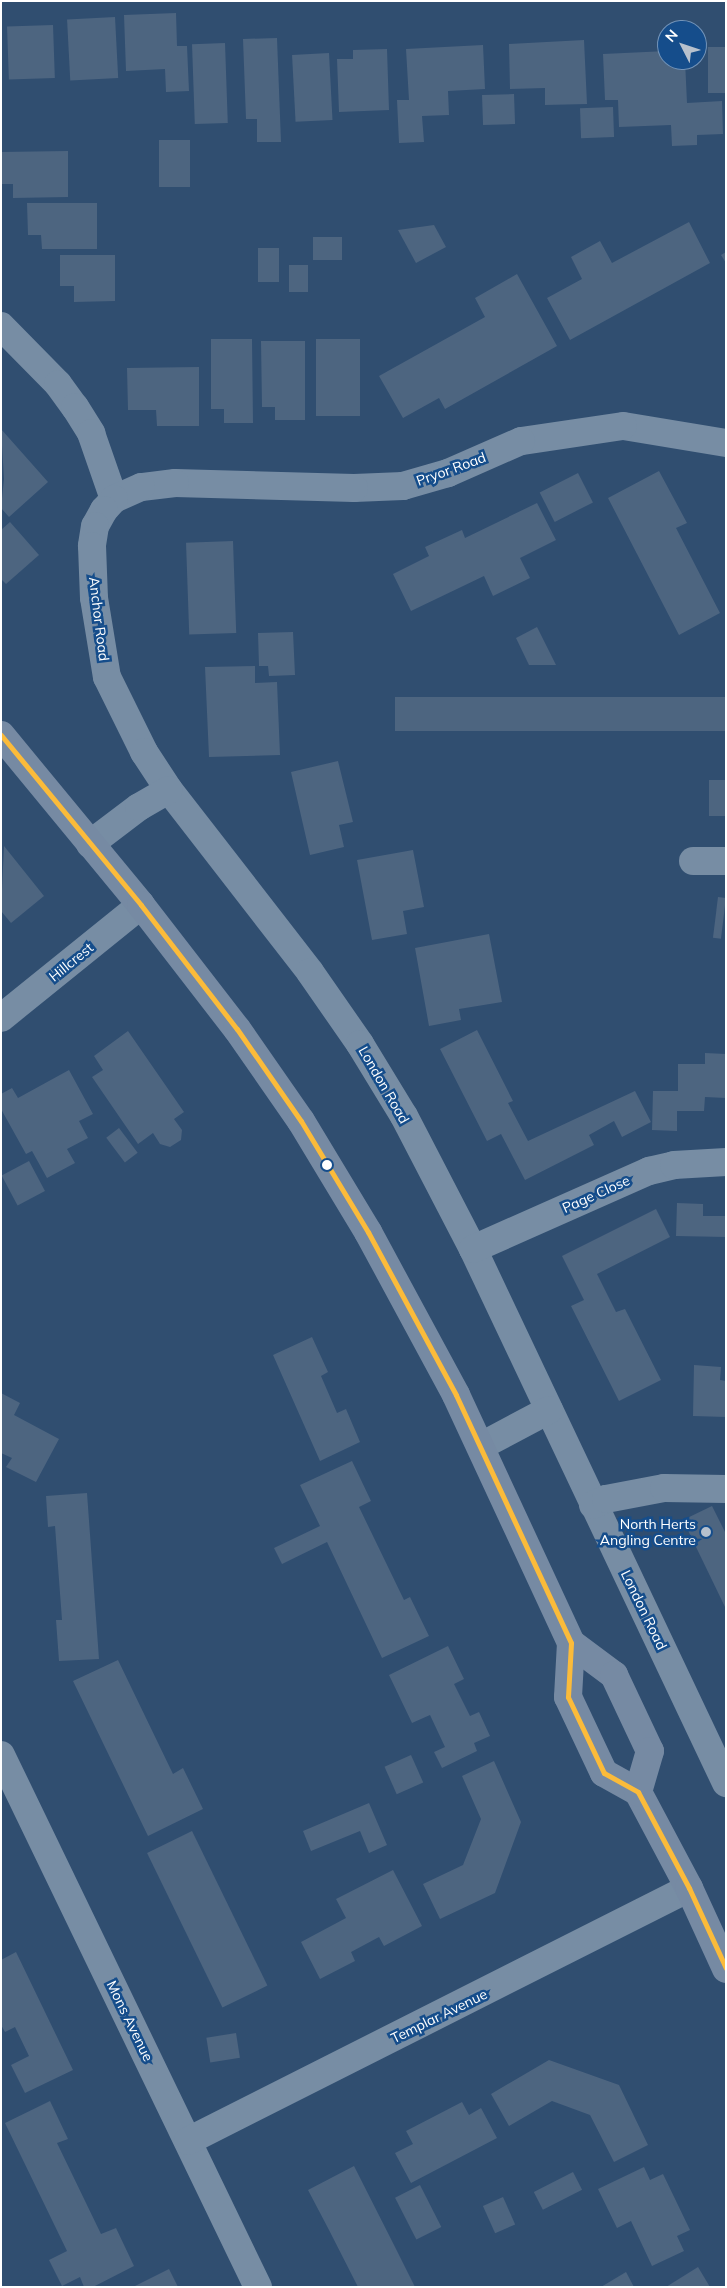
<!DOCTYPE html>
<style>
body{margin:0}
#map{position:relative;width:727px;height:2288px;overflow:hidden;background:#304e70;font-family:Mulish,sans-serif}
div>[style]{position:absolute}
.building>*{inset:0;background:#4d6580;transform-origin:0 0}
.minor>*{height:28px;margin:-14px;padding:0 14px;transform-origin:14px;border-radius:14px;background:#778da4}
.major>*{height:28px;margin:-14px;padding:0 14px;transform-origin:14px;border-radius:14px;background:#768aa3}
.bus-1>*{height:5px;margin:-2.5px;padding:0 2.5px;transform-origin:2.5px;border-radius:2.5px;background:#fbbb3a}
.dots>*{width:14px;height:14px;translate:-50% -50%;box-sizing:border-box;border:2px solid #154d8b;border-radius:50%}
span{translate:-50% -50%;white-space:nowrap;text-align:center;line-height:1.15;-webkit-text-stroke:5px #154d8b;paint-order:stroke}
.street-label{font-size:14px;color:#fff}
.poi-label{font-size:14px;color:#fff}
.right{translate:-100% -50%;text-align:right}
.frame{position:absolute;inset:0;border:2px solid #fff;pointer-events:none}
.north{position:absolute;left:657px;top:20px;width:50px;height:50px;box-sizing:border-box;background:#154d8b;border:1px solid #7394b9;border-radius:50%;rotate:311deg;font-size:14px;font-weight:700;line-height:20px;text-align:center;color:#fff}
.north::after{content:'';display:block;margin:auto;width:18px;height:22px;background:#b7c1cd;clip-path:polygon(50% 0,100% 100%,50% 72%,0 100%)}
</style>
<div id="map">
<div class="building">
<div style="clip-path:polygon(176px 13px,177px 46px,187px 46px,189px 91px,166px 92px,165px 69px,126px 71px,124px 15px)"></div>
<div style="left:115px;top:17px;width:61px;height:48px;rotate:87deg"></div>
<div style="left:53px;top:25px;width:53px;height:46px;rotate:88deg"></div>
<div style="clip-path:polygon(277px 38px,281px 142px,257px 142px,257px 119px,246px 119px,243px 39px)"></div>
<div style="clip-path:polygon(584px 40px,587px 104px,545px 105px,545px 88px,510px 89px,509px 44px)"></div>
<div style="left:225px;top:43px;width:80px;height:33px;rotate:88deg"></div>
<div style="clip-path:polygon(483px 45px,485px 89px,448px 91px,449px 115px,422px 116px,424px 142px,399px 143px,397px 100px,409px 100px,406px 49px)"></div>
<div style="left:726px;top:47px;width:46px;height:18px;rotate:90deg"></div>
<div style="clip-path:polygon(387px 49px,389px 110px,339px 112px,337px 59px,353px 59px,353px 50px)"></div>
<div style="clip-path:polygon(667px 51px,667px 60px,685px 60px,687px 103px,722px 101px,723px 134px,697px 135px,697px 145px,672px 146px,671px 125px,619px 127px,618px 100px,605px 100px,603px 54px)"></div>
<div style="left:329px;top:53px;width:67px;height:37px;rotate:87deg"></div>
<div style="left:514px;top:94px;width:30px;height:32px;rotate:88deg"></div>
<div style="left:613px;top:107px;width:30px;height:33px;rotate:88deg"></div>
<div style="left:159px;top:140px;width:31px;height:47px"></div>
<div style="clip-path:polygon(68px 151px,68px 197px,13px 198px,13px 184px,1px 184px,1px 152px)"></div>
<div style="clip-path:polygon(27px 203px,97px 203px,97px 249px,42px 249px,41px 235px,28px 235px)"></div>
<div style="clip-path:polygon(689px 222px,710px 263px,570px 340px,547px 298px,582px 279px,571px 257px,600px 241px,612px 263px)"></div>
<div style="clip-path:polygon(434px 225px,446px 247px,416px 263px,398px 230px)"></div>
<div style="left:313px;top:237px;width:29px;height:23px"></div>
<div style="left:258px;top:248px;width:21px;height:34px"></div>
<div style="clip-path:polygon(726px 252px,726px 263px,721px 255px)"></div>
<div style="clip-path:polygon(60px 255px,115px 255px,115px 301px,74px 302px,74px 286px,60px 286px)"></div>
<div style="left:289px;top:265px;width:19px;height:27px"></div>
<div style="clip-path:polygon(517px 274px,557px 346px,445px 409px,439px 398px,403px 418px,379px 376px,485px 317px,475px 298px)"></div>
<div style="clip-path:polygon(211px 339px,252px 339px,253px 423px,224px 423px,224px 409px,211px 409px)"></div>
<div style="left:316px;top:339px;width:44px;height:77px"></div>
<div style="clip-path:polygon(261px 341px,305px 341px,305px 420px,275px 420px,275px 407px,262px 407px)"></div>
<div style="clip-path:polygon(199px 367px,199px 426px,157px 426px,156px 410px,128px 410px,127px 368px)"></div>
<div style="clip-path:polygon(1px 429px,48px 482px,9px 517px,1px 508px,4px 479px)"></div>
<div style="clip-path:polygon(659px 471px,687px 523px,676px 528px,720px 613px,679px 635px,608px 498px)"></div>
<div style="left:578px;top:473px;width:33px;height:43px;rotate:63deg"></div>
<div style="clip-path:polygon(537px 503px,556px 540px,520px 558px,530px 578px,493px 596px,484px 576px,411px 611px,393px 574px,429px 556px,425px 547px,462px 530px,465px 538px)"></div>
<div style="clip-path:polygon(10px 522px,39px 555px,6px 584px,1px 579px,1px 530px)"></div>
<div style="left:233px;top:541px;width:92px;height:47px;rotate:88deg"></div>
<div style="clip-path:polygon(537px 627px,556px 665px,529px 665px,516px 638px)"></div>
<div style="clip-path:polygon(293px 632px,295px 675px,269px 676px,268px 666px,259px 666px,258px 633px)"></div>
<div style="clip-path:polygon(255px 666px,255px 683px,277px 682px,280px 755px,209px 757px,205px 667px)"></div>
<div style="left:726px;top:697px;width:34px;height:331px;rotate:90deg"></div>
<div style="clip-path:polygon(338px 761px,353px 822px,339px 825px,344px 847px,310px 855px,291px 772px)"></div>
<div style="left:709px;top:780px;width:17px;height:36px"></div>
<div style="clip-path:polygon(4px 846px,44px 896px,11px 923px,1px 911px)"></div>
<div style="clip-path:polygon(413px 850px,424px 907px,403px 911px,407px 934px,372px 940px,357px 860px)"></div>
<div style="left:718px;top:897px;width:8px;height:41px;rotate:7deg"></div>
<div style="clip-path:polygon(489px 934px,502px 1002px,459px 1009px,461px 1020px,429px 1026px,415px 948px)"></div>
<div style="clip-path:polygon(477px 1030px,513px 1101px,508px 1103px,528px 1141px,635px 1091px,651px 1122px,622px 1137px,614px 1121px,589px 1135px,594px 1145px,525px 1180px,501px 1134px,487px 1141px,440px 1049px)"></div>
<div style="clip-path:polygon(128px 1031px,184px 1112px,174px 1119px,182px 1130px,181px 1140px,170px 1147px,160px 1144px,153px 1133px,138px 1144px,92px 1077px,103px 1070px,94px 1056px)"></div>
<div style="clip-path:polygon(705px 1053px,726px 1054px,726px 1098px,705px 1097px,704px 1111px,677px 1111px,677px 1131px,652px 1130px,653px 1091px,678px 1091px,678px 1064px,705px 1064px)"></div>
<div style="clip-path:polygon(69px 1070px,93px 1114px,79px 1121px,88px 1138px,67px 1149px,75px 1163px,47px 1178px,32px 1151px,26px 1154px,1px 1109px,1px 1094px,12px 1088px,18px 1098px)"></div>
<div style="left:119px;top:1128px;width:31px;height:16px;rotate:53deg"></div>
<div style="left:29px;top:1161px;width:34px;height:31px;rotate:62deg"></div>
<div style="clip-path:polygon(677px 1203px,703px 1204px,703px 1216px,726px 1216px,726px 1237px,676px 1236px)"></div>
<div style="clip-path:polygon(656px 1209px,670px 1237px,597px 1274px,616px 1312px,625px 1309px,661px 1380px,619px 1401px,571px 1306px,584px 1300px,562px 1256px)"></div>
<div style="clip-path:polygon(312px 1337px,328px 1372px,321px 1376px,337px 1413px,346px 1409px,360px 1442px,320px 1461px,273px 1355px)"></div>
<div style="clip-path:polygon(694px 1365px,721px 1367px,720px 1380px,726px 1381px,726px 1417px,693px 1416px)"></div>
<div style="clip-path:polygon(1px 1393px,20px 1403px,14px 1415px,59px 1439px,36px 1482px,6px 1467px,12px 1458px,1px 1453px)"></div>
<div style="clip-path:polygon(352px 1461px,371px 1501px,359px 1507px,404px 1600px,410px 1597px,429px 1636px,382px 1658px,327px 1542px,282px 1564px,274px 1548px,320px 1526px,300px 1485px)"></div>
<div style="clip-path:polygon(87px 1493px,99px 1659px,59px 1661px,56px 1620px,62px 1620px,55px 1526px,48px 1527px,46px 1496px)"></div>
<div style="clip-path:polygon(712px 1506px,726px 1534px,726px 1609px,683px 1520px)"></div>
<div style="clip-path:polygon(448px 1646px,464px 1679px,454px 1684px,470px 1716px,479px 1712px,490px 1736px,474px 1743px,477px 1751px,442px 1768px,434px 1752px,445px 1747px,430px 1715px,412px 1723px,389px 1675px)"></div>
<div style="clip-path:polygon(118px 1660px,173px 1774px,183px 1768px,203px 1809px,148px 1836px,73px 1681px)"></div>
<div style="left:411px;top:1755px;width:30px;height:29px;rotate:66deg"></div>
<div style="clip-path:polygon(494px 1761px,521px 1822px,495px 1893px,440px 1919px,423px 1884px,463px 1865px,481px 1819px,462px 1776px)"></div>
<div style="clip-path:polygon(369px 1803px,387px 1845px,369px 1853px,360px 1831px,311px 1851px,303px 1831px)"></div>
<div style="left:192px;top:1831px;width:172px;height:50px;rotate:64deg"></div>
<div style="clip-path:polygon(393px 1870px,422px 1926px,384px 1946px,379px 1937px,351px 1952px,355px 1961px,320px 1979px,301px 1942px,346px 1918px,336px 1899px)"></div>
<div style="clip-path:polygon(16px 1952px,73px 2070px,25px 2093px,11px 2065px,29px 2056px,15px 2027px,5px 2032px,1px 2025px,1px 1960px)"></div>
<div style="left:236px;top:2033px;width:25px;height:30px;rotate:81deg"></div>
<div style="clip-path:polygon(549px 2060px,619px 2085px,648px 2145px,614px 2162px,590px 2115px,552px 2101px,509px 2126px,491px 2094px)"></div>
<div style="clip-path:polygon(50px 2101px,68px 2139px,57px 2143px,101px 2234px,116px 2228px,134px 2266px,93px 2287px,84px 2287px,80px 2277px,62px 2286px,49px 2260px,67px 2251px,5px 2123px)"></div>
<div style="clip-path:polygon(462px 2102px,469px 2115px,481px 2108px,497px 2138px,411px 2183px,395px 2153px,413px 2144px,406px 2131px)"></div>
<div style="clip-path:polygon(354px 2166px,394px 2245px,415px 2287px,358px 2287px,329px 2230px,308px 2190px)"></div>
<div style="clip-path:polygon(644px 2167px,650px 2180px,663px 2174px,690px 2230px,677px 2236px,684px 2251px,652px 2266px,631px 2221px,617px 2228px,598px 2189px)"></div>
<div style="left:573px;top:2172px;width:20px;height:44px;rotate:63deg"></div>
<div style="left:420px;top:2185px;width:47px;height:28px;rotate:63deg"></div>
<div style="left:503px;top:2197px;width:30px;height:22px;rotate:66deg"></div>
<div style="clip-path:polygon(698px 2267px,710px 2287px,666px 2287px)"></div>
<div style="clip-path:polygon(169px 2269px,178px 2287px,133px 2287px)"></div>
<div style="clip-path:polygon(626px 2272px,634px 2287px,601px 2287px)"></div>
</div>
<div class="minor">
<div style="left:1px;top:326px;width:81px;rotate:45.5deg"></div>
<div style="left:58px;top:384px;width:29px;rotate:54deg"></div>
<div style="left:75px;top:407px;width:31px;rotate:58deg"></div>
<div style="left:91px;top:433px;width:70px;rotate:70.8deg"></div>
<div style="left:726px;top:443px;width:104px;rotate:-170.6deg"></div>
<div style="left:623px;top:426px;width:103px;rotate:171.6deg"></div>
<div style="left:521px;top:441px;width:80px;rotate:156.3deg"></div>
<div style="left:448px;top:473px;width:47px;rotate:163.9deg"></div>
<div style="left:403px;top:486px;width:49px;rotate:177.7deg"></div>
<div style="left:354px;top:488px;width:179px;rotate:-178.4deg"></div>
<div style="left:175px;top:483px;width:34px;rotate:173deg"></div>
<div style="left:141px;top:487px;width:30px;rotate:156deg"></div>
<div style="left:114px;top:499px;width:15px;rotate:132deg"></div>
<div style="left:104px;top:510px;width:18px;rotate:119deg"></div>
<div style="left:95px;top:526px;width:20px;rotate:99deg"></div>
<div style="left:92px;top:546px;width:52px;rotate:87.8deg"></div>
<div style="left:94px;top:598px;width:80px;rotate:80.7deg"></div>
<div style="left:107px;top:677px;width:84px;rotate:63.7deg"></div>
<div style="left:144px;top:752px;width:45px;rotate:56.7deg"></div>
<div style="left:169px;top:790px;width:230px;rotate:52.2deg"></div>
<div style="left:310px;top:972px;width:88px;rotate:55.2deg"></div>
<div style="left:360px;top:1044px;width:84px;rotate:58.6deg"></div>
<div style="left:404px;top:1116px;width:150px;rotate:62.6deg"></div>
<div style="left:473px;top:1249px;width:591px;rotate:64.65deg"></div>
<div style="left:90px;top:844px;width:61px;rotate:-37.1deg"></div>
<div style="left:139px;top:807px;width:34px;rotate:-30deg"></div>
<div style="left:693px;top:861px;width:33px"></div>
<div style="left:1px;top:1018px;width:180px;rotate:-38.9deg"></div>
<div style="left:473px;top:1249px;width:193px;rotate:-23.9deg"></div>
<div style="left:649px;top:1171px;width:26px;rotate:-13deg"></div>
<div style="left:674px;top:1165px;width:52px;rotate:-3.3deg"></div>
<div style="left:481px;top:1446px;width:77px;rotate:-27.9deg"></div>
<div style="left:593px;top:1505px;width:14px;rotate:-25deg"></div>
<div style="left:606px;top:1499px;width:59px;rotate:-10.7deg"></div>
<div style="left:664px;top:1488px;width:62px;rotate:0.9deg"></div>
<div style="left:1px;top:1755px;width:591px;rotate:64.22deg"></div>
<div style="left:188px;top:2141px;width:561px;rotate:-26.79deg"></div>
</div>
<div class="major">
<div style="left:1px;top:735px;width:220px;rotate:50.5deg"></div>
<div style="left:141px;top:905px;width:157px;rotate:52.3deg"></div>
<div style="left:237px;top:1029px;width:112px;rotate:55.2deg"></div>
<div style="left:301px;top:1121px;width:130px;rotate:58.9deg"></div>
<div style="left:368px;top:1232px;width:185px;rotate:61.6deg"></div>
<div style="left:456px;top:1395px;width:273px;rotate:65.1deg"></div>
<div style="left:571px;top:1643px;width:54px;rotate:93.2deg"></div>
<div style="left:568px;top:1697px;width:84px;rotate:64.7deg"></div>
<div style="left:604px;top:1773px;width:39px;rotate:29deg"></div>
<div style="left:638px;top:1792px;width:109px;rotate:62deg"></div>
<div style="left:689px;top:1888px;width:89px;rotate:65.4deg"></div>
<div style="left:571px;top:1643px;width:54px;rotate:36.7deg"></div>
<div style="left:614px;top:1675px;width:84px;rotate:64.7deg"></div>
<div style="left:650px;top:1751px;width:43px;rotate:106.3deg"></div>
</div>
<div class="bus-1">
<div style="left:1px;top:735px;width:220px;rotate:50.5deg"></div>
<div style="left:141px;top:905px;width:157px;rotate:52.3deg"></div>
<div style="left:237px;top:1029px;width:112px;rotate:55.2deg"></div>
<div style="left:301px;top:1121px;width:130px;rotate:58.9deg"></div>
<div style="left:368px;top:1232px;width:185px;rotate:61.6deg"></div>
<div style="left:456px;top:1395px;width:273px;rotate:65.1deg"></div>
<div style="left:571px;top:1643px;width:54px;rotate:93.2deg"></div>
<div style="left:568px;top:1697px;width:84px;rotate:64.7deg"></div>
<div style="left:604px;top:1773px;width:39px;rotate:29deg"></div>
<div style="left:638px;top:1792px;width:109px;rotate:62deg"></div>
<div style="left:689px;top:1888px;width:88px;rotate:65.2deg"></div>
</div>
<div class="dots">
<div style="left:327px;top:1165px;background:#fff"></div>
<div style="left:706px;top:1532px;background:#b7c1cd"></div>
</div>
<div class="street-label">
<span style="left:451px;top:469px;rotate:-20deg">Pryor Road</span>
<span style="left:99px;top:619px;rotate:83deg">Anchor Road</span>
<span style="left:71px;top:962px;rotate:-39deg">Hillcrest</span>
<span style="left:384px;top:1085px;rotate:60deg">London Road</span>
<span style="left:596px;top:1194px;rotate:-24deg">Page Close</span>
<span style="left:644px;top:1610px;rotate:64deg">London Road</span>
<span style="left:439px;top:2016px;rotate:-26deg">Templar Avenue</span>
<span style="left:130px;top:2021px;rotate:64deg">Mons Avenue</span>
</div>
<div class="poi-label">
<span class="right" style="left:696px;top:1532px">North Herts<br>Angling Centre</span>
</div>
<div class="frame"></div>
<div class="north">N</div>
</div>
